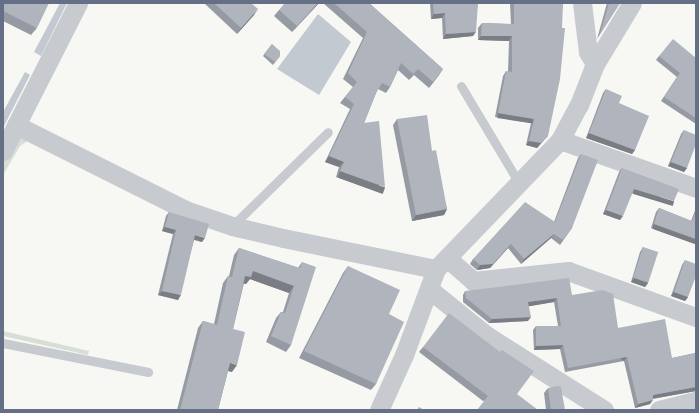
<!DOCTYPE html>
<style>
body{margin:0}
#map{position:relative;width:699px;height:413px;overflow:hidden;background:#f7f7f4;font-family:"Fira Sans Condensed",sans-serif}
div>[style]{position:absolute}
.green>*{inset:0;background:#d7dfd5}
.water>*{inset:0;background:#c2c9d0}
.lane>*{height:9px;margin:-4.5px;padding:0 4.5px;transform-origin:4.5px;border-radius:4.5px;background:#c7cace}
.street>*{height:19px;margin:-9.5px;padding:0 9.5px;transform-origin:9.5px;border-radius:9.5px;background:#c7cace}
.wall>*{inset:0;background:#969ba3}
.shaded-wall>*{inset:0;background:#7a7e84;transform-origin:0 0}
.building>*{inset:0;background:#afb4bd;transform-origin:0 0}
span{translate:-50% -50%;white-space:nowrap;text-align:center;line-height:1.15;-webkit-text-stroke:4px #fff;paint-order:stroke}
.frame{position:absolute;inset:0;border:4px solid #657086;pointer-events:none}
</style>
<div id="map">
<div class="green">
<div style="clip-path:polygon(17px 135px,32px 138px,20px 146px,3px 175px,3px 157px)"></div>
<div style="clip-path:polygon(3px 331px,89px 351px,88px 355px,3px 336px)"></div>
</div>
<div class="water">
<div style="clip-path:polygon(60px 3px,67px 3px,41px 56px,34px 52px)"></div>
<div style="clip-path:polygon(318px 14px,351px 42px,319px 95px,277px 69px)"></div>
<div style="clip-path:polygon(25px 72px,30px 75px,3px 128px,3px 112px)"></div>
</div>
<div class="lane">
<div style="left:461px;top:86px;width:113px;rotate:59.1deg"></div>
<div style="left:232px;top:226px;width:134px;rotate:-44.4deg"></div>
<div style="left:3px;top:343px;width:148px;rotate:11.3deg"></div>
</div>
<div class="street">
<div style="left:582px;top:3px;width:49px;rotate:83deg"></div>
<div style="left:588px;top:52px;width:14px;rotate:60deg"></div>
<div style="left:16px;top:125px;width:192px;rotate:26.6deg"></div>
<div style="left:188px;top:211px;width:46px;rotate:18.8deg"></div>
<div style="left:232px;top:226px;width:52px;rotate:13.2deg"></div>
<div style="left:283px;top:238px;width:156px;rotate:11.5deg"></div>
<div style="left:560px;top:140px;width:144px;rotate:19.4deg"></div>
<div style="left:3px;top:151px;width:166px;rotate:-63.1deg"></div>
<div style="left:447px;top:258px;width:35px;rotate:41deg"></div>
<div style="left:473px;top:281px;width:96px;rotate:-6deg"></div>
<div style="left:568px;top:271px;width:136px;rotate:19.8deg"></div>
<div style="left:429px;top:289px;width:73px;rotate:38.9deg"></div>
<div style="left:486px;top:335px;width:140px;rotate:32.4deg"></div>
<div style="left:379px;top:410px;width:60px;rotate:-65.6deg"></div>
<div style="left:404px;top:355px;width:92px;rotate:-69.6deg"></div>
<div style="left:436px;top:269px;width:179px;rotate:-46.1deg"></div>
<div style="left:560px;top:140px;width:40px;rotate:-62deg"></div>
<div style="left:579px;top:105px;width:44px;rotate:-68.7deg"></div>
<div style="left:595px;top:64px;width:71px;rotate:-58.8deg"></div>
<div style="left:659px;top:410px;width:38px;rotate:-14deg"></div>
</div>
<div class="wall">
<div style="clip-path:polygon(3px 3px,37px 28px,31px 35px,3px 21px)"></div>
<div style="clip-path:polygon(204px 3px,251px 3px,254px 15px,237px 34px)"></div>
<div style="clip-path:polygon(319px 3px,292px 32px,274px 16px,279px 10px)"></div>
<div style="clip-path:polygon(323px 3px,369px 3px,443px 69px,429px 88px,414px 75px,409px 80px,398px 70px,390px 87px,386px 93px,378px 89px,376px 93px,364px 123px,381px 193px,336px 177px,339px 167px,325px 162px,350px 109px,340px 103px,353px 87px,343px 79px,363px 38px)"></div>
<div style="clip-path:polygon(430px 3px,478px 3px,473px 36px,443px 39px,442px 18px,431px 19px)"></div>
<div style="clip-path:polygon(510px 3px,563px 3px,544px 140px,537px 148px,526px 145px,531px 123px,495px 117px,503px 76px,506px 71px,508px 72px,509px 41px,478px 40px,478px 28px,482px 23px,511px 24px)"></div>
<div style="clip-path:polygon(607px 3px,620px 3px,597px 39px)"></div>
<div style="clip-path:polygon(272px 44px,280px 56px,273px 65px,263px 56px)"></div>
<div style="clip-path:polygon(659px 56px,696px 58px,696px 124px,661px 101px,677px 77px,656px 60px)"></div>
<div style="clip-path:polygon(606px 89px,635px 150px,632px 154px,586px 138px,603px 93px)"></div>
<div style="clip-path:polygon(397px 119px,432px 151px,447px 209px,444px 215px,412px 221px,393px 125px)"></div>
<div style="clip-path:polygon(684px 130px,687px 168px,684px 172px,668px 166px,681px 134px)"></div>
<div style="clip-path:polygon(581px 154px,572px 228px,560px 245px,551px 238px,521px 264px,508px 248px,490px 268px,477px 270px,470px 264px,473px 259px,554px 222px,578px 158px)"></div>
<div style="clip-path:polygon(622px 168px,671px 205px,632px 193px,620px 220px,603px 214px,619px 172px)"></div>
<div style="clip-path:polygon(659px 208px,691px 221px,696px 208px,696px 244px,651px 228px,656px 212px)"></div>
<div style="clip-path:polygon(169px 212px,202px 242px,194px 240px,178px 300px,158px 295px,173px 234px,162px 231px,166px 216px)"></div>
<div style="clip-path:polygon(643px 247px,648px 283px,645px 287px,631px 282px,640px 252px)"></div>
<div style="clip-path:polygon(239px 248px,298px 268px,302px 262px,291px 345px,286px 352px,266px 342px,276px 318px,281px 312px,283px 312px,289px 293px,250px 279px,246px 284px,244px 283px,233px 329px,232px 372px,228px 371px,218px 410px,177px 410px,198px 328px,203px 321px,214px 324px,223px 283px,228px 276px,229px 276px,234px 255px)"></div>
<div style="clip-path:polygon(685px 260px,688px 297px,685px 301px,671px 296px,682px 265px)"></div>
<div style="clip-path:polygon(348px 266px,389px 314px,376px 384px,371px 390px,299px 358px,343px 273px)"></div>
<div style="clip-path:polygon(465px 291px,572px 295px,618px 328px,672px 358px,695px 353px,696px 348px,696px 391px,653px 399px,650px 404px,635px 408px,624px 361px,565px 372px,560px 349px,534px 350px,533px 330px,536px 326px,558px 326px,554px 302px,529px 306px,528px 321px,489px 323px,463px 302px,463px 295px)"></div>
<div style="clip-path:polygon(423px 347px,517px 394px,483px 401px,419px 352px)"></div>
<div style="clip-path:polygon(548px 388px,565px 410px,546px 410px,544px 393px)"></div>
</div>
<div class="shaded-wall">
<div style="clip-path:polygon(318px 3px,319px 3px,292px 32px,297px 26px)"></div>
<div style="clip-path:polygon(258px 9px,254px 15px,237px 34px,241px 28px)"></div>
<div style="clip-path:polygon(445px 13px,442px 18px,431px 19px,434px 14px)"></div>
<div style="clip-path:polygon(476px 32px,473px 36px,443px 39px,446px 34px)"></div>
<div style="clip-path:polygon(481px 36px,512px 36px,509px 41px,478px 40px)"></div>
<div style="clip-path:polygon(443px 69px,439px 75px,429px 88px,433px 82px)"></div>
<div style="left:498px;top:113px;width:36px;height:5px;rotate:9deg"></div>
<div style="clip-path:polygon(589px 133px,635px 150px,632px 154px,586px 138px)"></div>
<div style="clip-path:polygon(548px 136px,544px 140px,537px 148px,526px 145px,529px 141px)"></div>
<div style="clip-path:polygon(329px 156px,344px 162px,339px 167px,325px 162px)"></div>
<div style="clip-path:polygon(671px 162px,687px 168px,684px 172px,668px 166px)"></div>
<div style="left:340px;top:171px;width:48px;height:7px;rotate:20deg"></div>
<div style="left:634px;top:189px;width:42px;height:5px;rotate:17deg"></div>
<div style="clip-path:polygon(447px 209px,444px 215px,412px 221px,416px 215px)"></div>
<div style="clip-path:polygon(606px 210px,623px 216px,620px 220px,603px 214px)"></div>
<div style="left:654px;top:224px;width:45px;height:5px;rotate:20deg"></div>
<div style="clip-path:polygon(165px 227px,176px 230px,173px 234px,162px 231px)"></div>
<div style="clip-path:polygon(554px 234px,551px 238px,521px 264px,524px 259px)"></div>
<div style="clip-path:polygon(195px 235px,205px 238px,202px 242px,192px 239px)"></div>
<div style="clip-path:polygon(511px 244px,508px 248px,490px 268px,477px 270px,480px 265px)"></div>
<div style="clip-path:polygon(253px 271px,294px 286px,289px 293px,250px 279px,246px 284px,241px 283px,245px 276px)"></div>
<div style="clip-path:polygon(634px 278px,648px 283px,645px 287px,631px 282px)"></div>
<div style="clip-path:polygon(162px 291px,181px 295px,178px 300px,158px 295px)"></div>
<div style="clip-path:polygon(674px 292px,688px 297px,685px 301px,671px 296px)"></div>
<div style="clip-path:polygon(557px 298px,554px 302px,525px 307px,528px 302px)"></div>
<div style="clip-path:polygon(531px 317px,528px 321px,489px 323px,492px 319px)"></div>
<div style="clip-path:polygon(563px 345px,560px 349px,534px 350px,536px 346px)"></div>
<div style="left:627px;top:357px;width:5px;height:60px;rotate:127deg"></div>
<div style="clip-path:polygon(230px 363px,237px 365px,232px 372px,225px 370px)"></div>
<div style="clip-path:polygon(696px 387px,696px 391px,650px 399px,653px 395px)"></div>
<div style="clip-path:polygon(653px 400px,650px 404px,635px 408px,638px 404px)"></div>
</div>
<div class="building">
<div style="clip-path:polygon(3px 3px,49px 3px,37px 28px,3px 11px)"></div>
<div style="clip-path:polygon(214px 3px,251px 3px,258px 9px,241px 28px)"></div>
<div style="clip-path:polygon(285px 3px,318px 3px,297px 26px,279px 10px)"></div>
<div style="clip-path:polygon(334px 3px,369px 3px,443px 69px,433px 82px,418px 69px,413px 74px,401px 63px,390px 87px,382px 83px,376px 93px,364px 123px,379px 121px,385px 187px,340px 171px,344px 162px,329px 156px,354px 104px,345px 97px,357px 82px,348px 73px,367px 32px)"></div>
<div style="clip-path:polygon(433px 3px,478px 3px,476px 32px,446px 34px,445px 13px,434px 14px)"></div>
<div style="clip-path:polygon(514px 3px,563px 3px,562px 28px,565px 28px,560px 79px,548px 136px,541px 143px,529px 141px,534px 119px,498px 113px,506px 71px,512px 72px,512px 36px,481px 36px,482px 23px,514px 24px)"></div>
<div style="clip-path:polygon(609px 3px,620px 3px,600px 34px)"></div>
<div style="clip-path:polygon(673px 39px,696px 58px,696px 118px,664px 97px,680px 73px,659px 56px)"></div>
<div style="clip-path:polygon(272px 44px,280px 51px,280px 56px,275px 62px,264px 54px)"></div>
<div style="clip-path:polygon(606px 89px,622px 96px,619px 103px,649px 116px,635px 150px,589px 133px)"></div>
<div style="clip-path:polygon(427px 115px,432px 151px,436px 150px,447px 209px,416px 215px,397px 119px)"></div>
<div style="clip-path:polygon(684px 130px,696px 135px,696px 144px,687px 168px,671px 162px)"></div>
<div style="clip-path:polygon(581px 154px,598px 160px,572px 228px,563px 240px,554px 234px,524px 259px,511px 244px,493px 264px,480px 265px,473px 259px,525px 202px,555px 222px)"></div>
<div style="clip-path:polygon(622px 168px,679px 189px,674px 201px,634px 189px,623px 216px,606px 210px)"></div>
<div style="clip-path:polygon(659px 208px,692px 221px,696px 211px,696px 239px,654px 224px)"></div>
<div style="clip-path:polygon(169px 212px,209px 224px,205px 238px,195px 235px,181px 295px,162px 291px,176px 230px,165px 227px)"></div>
<div style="left:643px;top:247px;width:16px;height:32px;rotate:18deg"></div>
<div style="clip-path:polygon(239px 248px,300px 268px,302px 262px,316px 267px,291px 345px,271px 336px,281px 312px,285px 313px,294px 286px,253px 271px,251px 277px,245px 276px,233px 329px,245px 332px,237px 365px,230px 363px,218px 410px,180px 410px,203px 321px,217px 325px,228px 276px,232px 277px)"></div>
<div style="clip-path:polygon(685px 260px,696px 264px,696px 276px,688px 297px,674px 292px)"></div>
<div style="clip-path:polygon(348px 266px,400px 290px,389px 314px,404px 322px,376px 384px,304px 351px)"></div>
<div style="clip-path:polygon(569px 278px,572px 295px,603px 290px,613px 294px,618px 328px,665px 319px,672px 358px,696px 353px,696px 387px,653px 395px,653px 400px,638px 404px,627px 357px,568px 368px,563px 345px,536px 346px,536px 326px,561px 326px,557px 298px,528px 302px,531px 317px,492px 319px,466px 298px,465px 291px)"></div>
<div style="clip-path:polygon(449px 313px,500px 352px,502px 350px,534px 371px,517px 394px,538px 410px,477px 410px,488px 396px,423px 347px)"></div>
<div style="clip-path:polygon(558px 386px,561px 387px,565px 410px,551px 410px,548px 388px)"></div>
<div style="clip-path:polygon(419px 407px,424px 410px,417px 410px)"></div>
</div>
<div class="frame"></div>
</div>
